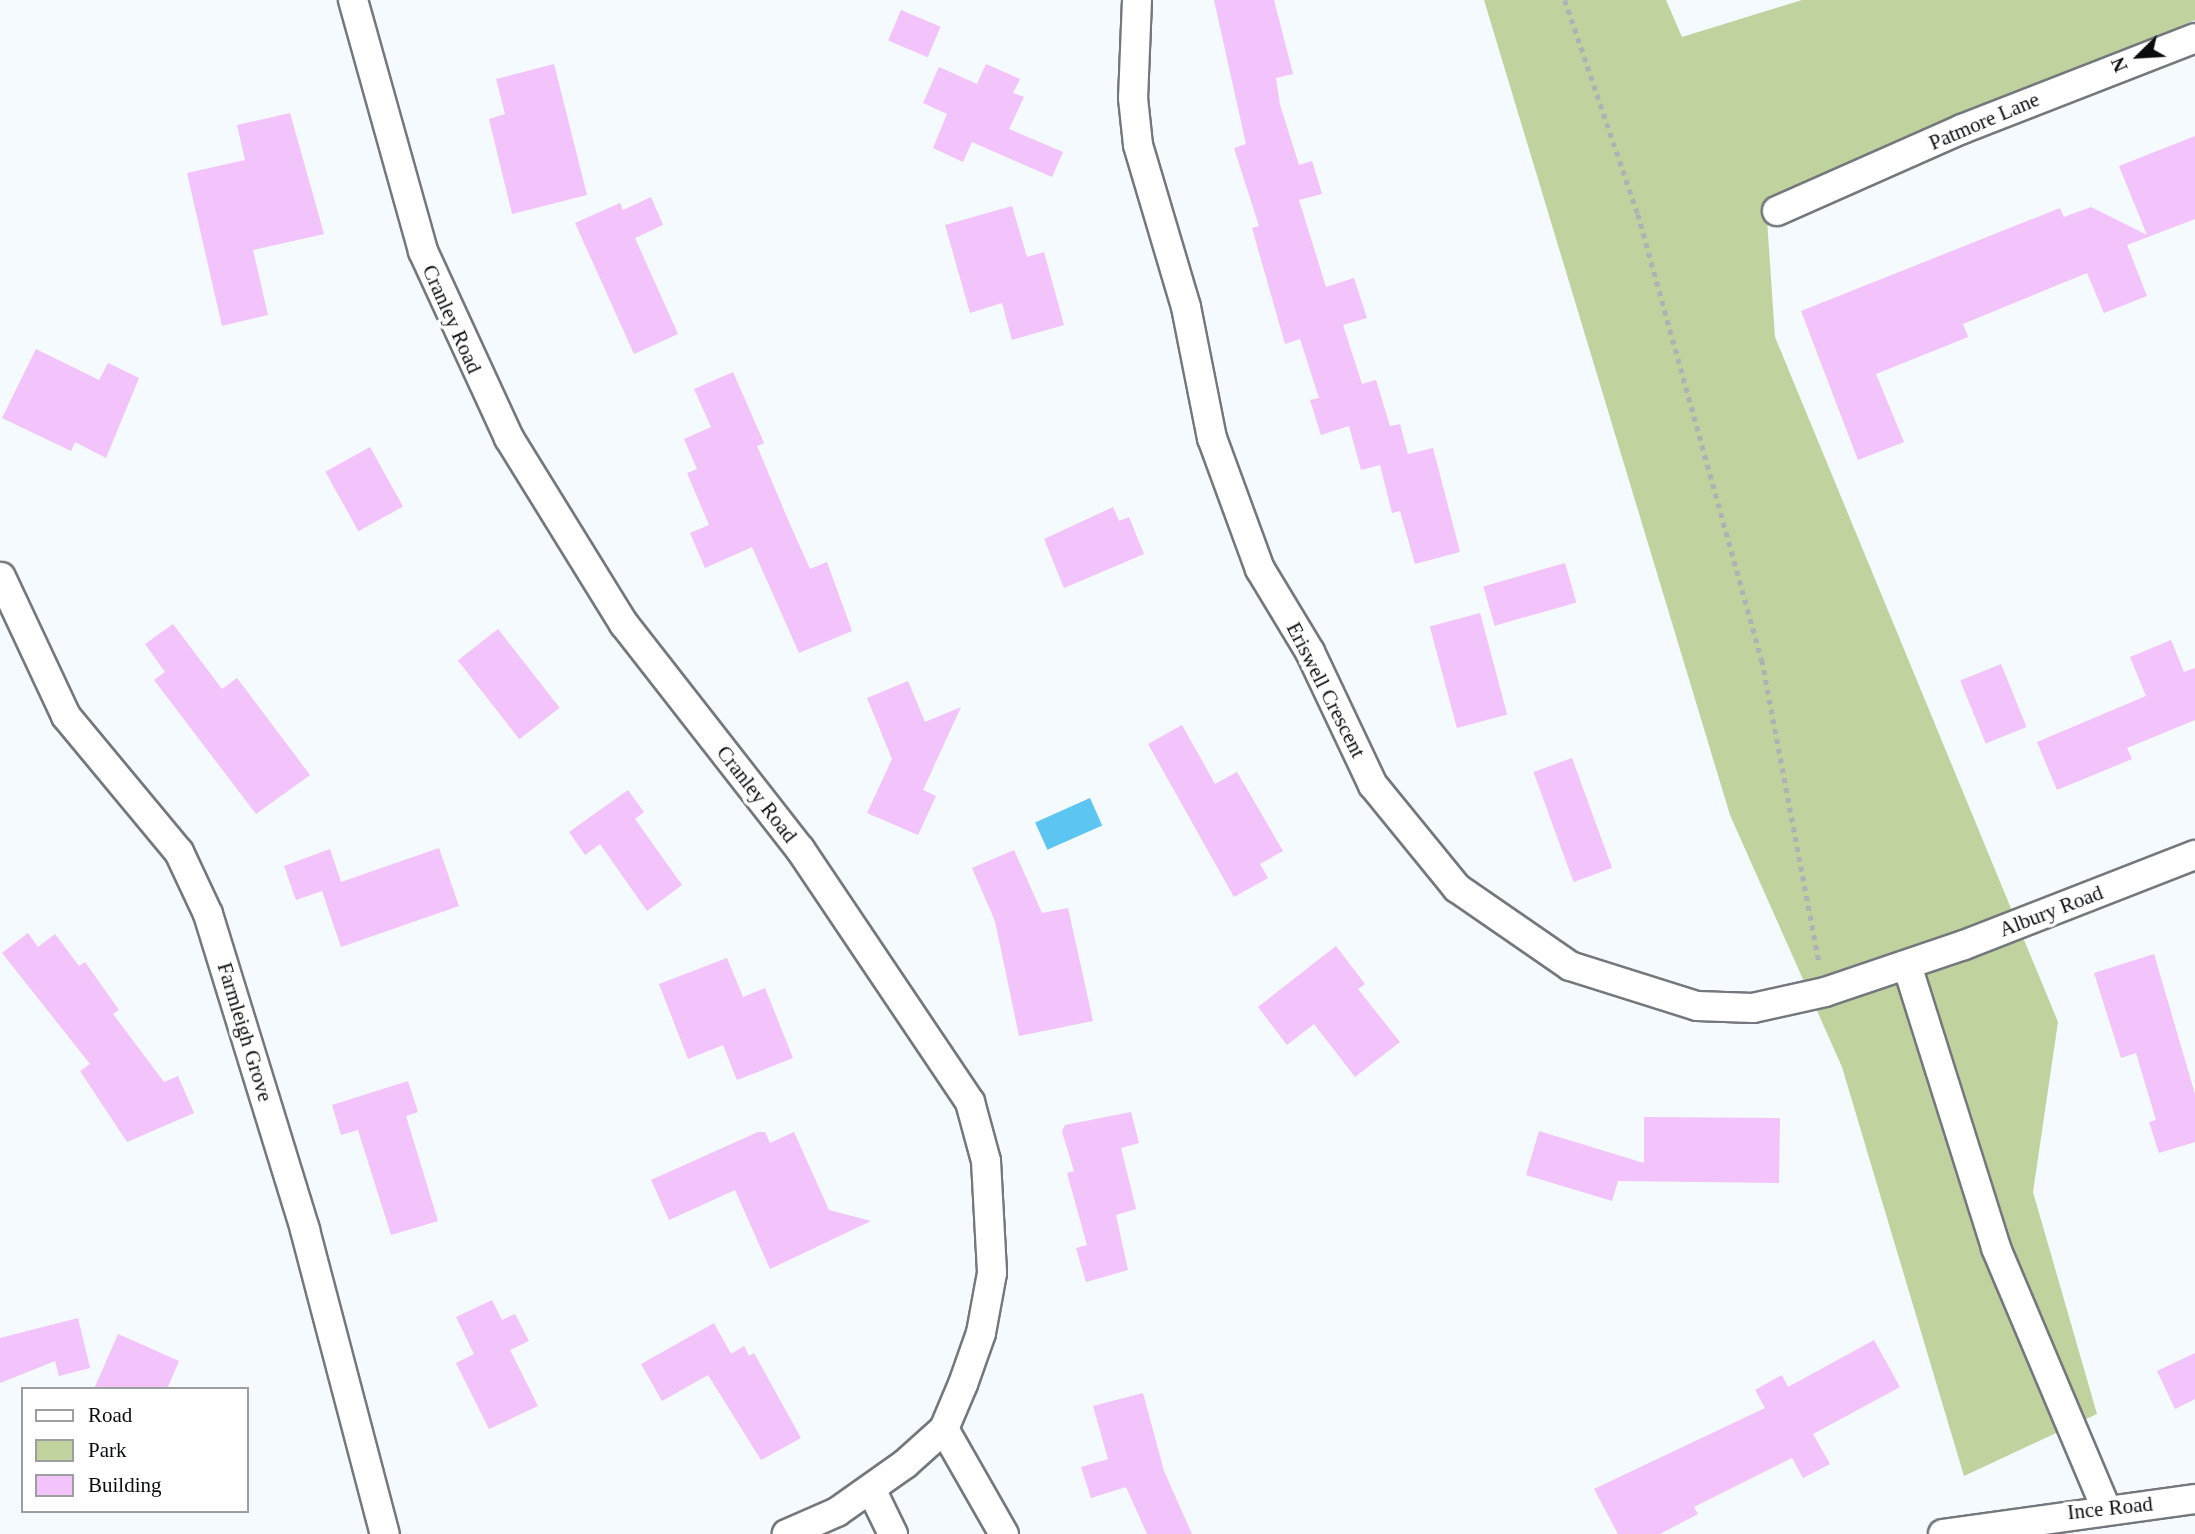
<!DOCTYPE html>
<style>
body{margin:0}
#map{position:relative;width:2195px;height:1534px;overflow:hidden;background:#f5fafe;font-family:Georgia,serif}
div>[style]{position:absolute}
.green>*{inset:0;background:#c0d29d}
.water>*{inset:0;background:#5cc5f1;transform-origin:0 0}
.building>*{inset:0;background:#f3c3fb;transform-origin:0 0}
.path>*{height:4.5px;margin-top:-2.25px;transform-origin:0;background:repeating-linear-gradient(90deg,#aeb2b5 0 5px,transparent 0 10px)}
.roads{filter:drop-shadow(2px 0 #74787c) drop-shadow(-2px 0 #74787c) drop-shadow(0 2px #74787c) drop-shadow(0 -2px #74787c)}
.street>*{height:28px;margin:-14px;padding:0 14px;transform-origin:14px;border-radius:14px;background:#fff}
span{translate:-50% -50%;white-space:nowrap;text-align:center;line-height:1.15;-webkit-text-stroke:7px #fff;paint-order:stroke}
.street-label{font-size:21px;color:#0b0c0e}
.legend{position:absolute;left:21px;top:1387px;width:228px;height:126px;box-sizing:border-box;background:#fff;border:2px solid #9d9e9f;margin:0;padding:9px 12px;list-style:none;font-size:21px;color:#0b0c0e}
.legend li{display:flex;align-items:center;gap:14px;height:35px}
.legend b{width:35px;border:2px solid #9d9e9f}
.north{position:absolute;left:2104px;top:21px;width:70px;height:70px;-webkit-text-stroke:5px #fff;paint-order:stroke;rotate:246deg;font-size:19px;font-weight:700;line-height:28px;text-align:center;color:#0b0c0e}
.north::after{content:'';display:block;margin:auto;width:24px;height:32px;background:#0b0c0e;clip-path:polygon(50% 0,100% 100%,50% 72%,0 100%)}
</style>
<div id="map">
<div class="green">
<div style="clip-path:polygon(1484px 0,1666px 0,1682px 37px,1802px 0,2195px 0,2195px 20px,1766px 205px,1775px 337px,2058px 1022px,2033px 1192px,2097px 1414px,1964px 1476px,1842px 1067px,1730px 815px)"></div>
</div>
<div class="water">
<div style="left:1090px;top:798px;width:30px;height:60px;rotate:66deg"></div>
</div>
<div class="building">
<div style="clip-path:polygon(1214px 0,1274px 0,1293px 74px,1276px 78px,1280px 105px,1299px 165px,1312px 161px,1322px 194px,1299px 200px,1326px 287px,1354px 278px,1367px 318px,1343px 325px,1362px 384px,1376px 380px,1390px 426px,1400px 424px,1408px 454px,1433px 448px,1460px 552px,1415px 564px,1400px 511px,1392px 513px,1380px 465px,1361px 470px,1349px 426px,1321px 435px,1310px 400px,1319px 398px,1300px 339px,1285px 344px,1252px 228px,1259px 226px,1234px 148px,1246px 144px)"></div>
<div style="left:901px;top:10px;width:43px;height:33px;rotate:23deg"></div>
<div style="clip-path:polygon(554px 64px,587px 195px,512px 214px,489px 119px,505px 114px,496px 79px)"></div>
<div style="clip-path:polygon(986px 64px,1020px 79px,1013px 93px,1024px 97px,1009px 129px,1063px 152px,1052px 177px,972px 142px,963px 162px,933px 148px,947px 114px,923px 103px,939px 67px,977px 84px)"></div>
<div style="clip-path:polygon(290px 113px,324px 234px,253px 250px,268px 315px,222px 326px,187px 173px,245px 160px,237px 125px)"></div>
<div style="clip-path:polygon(2195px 136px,2195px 219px,2127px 245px,2147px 296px,2104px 313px,2087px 273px,1963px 324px,1968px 337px,1876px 374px,1904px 442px,1858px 460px,1801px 311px,2060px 208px,2064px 217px,2091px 207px,2147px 235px,2119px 166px)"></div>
<div style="clip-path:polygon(651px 197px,663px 225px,635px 238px,678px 334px,634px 354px,575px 223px,620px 203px,623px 210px)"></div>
<div style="clip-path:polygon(1012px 206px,1027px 257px,1044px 252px,1064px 325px,1012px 340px,1002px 303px,970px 313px,945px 225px)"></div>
<div style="clip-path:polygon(36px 349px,99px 380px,108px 363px,139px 378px,106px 458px,75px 442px,71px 451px,2px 418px)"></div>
<div style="clip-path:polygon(733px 372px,764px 443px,757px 446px,789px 522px,810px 569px,827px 562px,852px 631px,799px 653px,752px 547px,705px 568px,690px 533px,709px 525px,687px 473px,697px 469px,684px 439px,711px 427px,694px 389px)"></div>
<div style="left:370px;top:447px;width:68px;height:51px;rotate:61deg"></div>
<div style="clip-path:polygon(1113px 507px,1119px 521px,1129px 517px,1144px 554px,1064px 588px,1044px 539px)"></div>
<div style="left:1565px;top:563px;width:41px;height:85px;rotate:74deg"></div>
<div style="left:1480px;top:613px;width:105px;height:52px;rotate:75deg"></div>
<div style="clip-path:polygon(173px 624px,222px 689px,237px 678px,310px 775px,256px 814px,154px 680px,165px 672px,145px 644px)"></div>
<div style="left:498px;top:629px;width:100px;height:51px;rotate:52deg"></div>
<div style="clip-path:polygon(2171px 640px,2184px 672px,2195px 668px,2195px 720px,2127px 748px,2132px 759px,2057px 790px,2037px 742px,2146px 696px,2130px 657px)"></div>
<div style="left:2001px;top:664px;width:68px;height:44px;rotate:68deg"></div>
<div style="clip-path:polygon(908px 681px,925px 722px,961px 707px,923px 790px,936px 796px,918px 835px,867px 813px,892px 759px,867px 698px)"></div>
<div style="clip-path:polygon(1182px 725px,1215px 784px,1237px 772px,1283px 851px,1260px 864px,1268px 878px,1234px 897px,1148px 744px)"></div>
<div style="left:1572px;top:758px;width:117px;height:41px;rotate:70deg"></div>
<div style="clip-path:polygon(628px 790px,644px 812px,635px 819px,682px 885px,647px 911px,600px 844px,585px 855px,569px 832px)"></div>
<div style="clip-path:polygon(439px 848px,459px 906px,341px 947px,322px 891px,296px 900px,284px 866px,330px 849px,341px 882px)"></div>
<div style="clip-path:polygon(1014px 850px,1042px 913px,1068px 908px,1093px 1021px,1019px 1036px,995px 921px,972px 868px)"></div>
<div style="clip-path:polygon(28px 933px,38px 947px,55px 934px,79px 966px,85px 962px,119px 1010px,113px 1014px,164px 1082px,178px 1076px,194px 1113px,127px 1142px,80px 1071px,90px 1064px,2px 953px)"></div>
<div style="clip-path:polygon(1336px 946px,1365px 984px,1358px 989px,1400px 1042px,1355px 1077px,1314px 1024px,1287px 1045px,1258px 1007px)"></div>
<div style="clip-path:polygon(2154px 954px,2195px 1094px,2195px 1142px,2159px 1153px,2149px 1122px,2156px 1120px,2136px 1053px,2121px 1058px,2094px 973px)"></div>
<div style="clip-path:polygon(727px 958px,743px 997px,765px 988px,793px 1058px,737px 1080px,723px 1045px,688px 1059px,659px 984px)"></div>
<div style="clip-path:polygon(408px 1081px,418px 1112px,406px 1116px,438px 1221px,391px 1235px,358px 1130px,341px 1135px,332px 1105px)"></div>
<div style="clip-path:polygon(1131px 1112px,1139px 1143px,1121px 1148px,1136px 1209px,1116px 1215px,1128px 1270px,1086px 1282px,1076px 1248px,1087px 1245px,1067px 1173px,1074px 1171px,1062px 1132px,1065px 1125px)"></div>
<div style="clip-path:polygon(1644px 1117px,1780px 1118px,1779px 1183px,1618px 1181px,1612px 1201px,1526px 1175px,1539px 1131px,1644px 1163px)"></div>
<div style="clip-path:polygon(758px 1132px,765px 1132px,770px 1143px,794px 1132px,829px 1210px,871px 1221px,770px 1269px,735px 1190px,669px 1220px,651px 1180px)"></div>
<div style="clip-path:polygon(492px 1300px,502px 1320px,515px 1314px,529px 1341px,510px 1350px,538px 1406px,489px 1429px,456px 1363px,474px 1354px,456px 1317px)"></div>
<div style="clip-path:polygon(78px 1318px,90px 1368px,59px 1376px,55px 1361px,0 1383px,0 1338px)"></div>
<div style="clip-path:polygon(714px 1323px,731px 1354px,744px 1346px,749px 1356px,754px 1353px,801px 1438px,761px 1460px,708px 1375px,662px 1401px,641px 1364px)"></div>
<div style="clip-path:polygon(118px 1334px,179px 1361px,167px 1389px,94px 1389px)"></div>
<div style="clip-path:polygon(1874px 1340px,1900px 1387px,1813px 1434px,1830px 1464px,1803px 1478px,1792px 1458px,1694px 1507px,1698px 1514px,1660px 1534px,1618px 1534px,1594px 1489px,1765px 1408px,1755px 1390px,1782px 1375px,1788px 1387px)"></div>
<div style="clip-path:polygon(2195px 1353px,2195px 1399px,2175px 1409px,2157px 1371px)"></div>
<div style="clip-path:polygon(1143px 1393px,1164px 1471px,1192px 1534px,1147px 1534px,1126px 1487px,1091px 1498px,1081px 1467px,1108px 1459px,1093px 1406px)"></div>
</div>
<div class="path">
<div style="left:1565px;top:0;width:226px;rotate:71.2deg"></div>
<div style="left:1638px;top:214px;width:463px;rotate:74.5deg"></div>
<div style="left:1762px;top:660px;width:307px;rotate:79.3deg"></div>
</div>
<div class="roads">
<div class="street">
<div style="left:353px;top:0;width:261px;rotate:74.4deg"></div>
<div style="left:423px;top:251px;width:206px;rotate:65.3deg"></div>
<div style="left:509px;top:438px;width:219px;rotate:58.3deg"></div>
<div style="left:624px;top:624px;width:286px;rotate:52deg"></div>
<div style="left:800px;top:849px;width:305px;rotate:56.1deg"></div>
<div style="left:970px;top:1102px;width:61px;rotate:74.8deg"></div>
<div style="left:986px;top:1161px;width:112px;rotate:86.9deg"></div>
<div style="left:992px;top:1273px;width:61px;rotate:100.4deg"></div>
<div style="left:981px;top:1333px;width:54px;rotate:109.4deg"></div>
<div style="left:963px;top:1384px;width:49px;rotate:112.9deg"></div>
<div style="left:944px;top:1429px;width:52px;rotate:138.1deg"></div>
<div style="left:905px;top:1464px;width:83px;rotate:144.8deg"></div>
<div style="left:837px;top:1512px;width:55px;rotate:156.3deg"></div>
<div style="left:1137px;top:0;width:98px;rotate:92.3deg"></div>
<div style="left:1133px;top:98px;width:47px;rotate:83.9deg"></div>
<div style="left:1138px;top:145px;width:169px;rotate:73.5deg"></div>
<div style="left:1186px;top:307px;width:134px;rotate:78.8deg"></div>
<div style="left:1212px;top:438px;width:140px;rotate:69.9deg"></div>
<div style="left:1260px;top:569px;width:97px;rotate:58.9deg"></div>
<div style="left:1310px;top:652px;width:147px;rotate:64.7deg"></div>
<div style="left:1373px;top:785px;width:133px;rotate:50.8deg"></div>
<div style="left:1457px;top:888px;width:137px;rotate:34.6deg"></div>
<div style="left:1570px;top:966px;width:133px;rotate:17.5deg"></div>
<div style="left:1697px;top:1006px;width:56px;rotate:2deg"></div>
<div style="left:1753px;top:1008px;width:74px;rotate:-12.5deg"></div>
<div style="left:1825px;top:992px;width:147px;rotate:-18.7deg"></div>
<div style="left:1964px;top:945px;width:248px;rotate:-21.3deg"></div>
<div style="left:1777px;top:211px;width:202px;rotate:-23.9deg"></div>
<div style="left:1962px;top:129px;width:250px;rotate:-21.3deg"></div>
<div style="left:1px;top:577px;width:153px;rotate:64.9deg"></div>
<div style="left:66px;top:716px;width:177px;rotate:50.3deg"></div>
<div style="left:179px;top:852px;width:68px;rotate:64.9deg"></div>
<div style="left:208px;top:914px;width:331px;rotate:72.9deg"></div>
<div style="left:305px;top:1230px;width:314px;rotate:75.3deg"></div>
<div style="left:1907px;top:965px;width:297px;rotate:72.5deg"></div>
<div style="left:1996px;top:1248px;width:282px;rotate:67.1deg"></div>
<div style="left:944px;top:1429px;width:121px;rotate:60.3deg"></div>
<div style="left:872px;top:1491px;width:48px;rotate:64deg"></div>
<div style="left:1943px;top:1534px;width:254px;rotate:-7.9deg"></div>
</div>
</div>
<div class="street-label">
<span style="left:1984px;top:121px;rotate:-23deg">Patmore Lane</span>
<span style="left:452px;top:319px;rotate:66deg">Cranley Road</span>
<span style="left:1326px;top:690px;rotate:63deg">Eriswell Crescent</span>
<span style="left:757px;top:794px;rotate:52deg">Cranley Road</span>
<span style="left:2051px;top:911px;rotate:-21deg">Albury Road</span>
<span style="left:245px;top:1032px;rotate:73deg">Farmleigh Grove</span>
<span style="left:2110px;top:1508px;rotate:-6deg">Ince Road</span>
</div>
<ul class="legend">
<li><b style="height:9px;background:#fff"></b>Road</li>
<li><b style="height:19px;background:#c0d29d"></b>Park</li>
<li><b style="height:19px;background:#f3c3fb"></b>Building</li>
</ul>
<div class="north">N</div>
</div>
